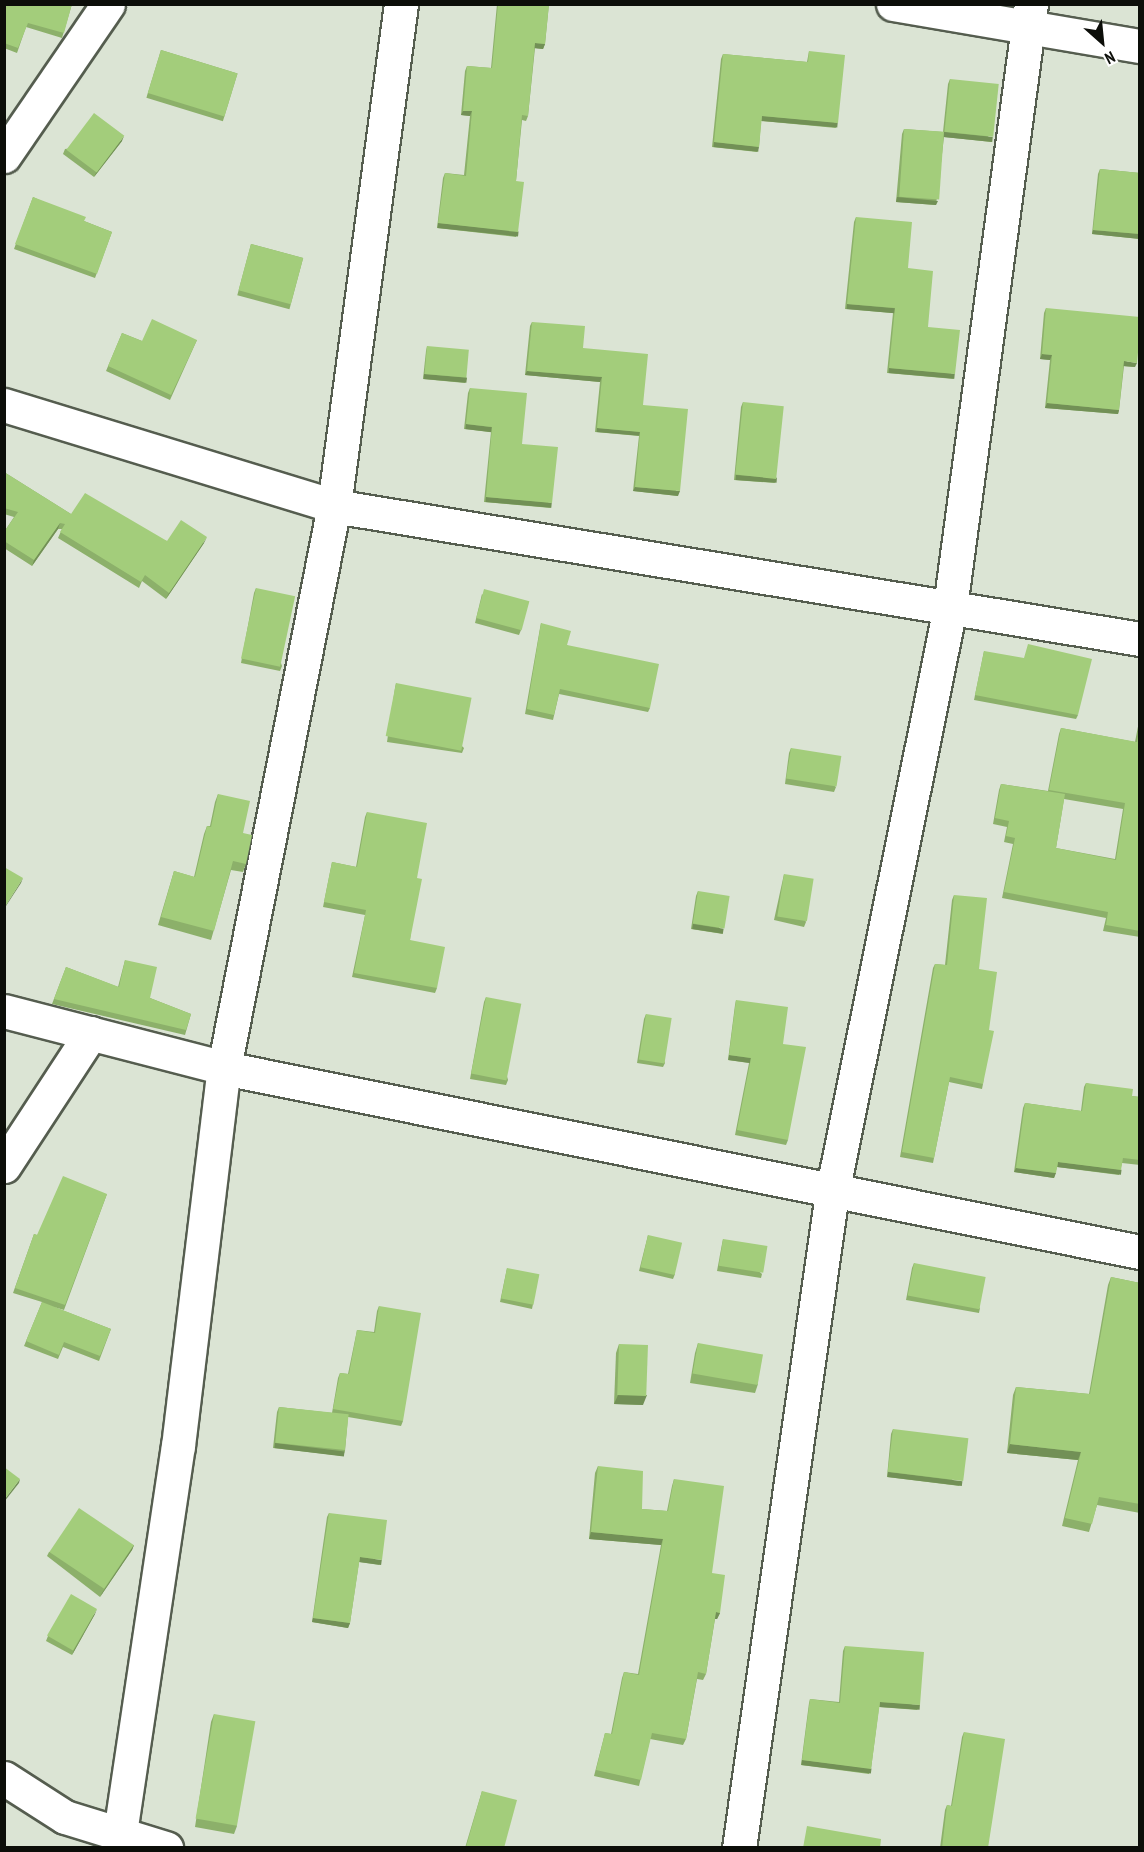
<!DOCTYPE html>
<style>
body{margin:0}
#map{position:relative;width:1144px;height:1852px;overflow:hidden;background:#dbe4d4;font-family:"PT Sans Narrow",sans-serif}
div>[style]{position:absolute}
.roads{filter:drop-shadow(2px 0 #555d4f) drop-shadow(-2px 0 #555d4f) drop-shadow(0 2px #555d4f) drop-shadow(0 -2px #555d4f)}
.minor>*{height:33px;margin:-16.5px;padding:0 16.5px;transform-origin:16.5px;border-radius:16.5px;background:#fff}
.wall>*{inset:0;background:#8cb06a;transform-origin:0 0}
.shaded-wall>*{inset:0;background:#729056;transform-origin:0 0}
.building>*{inset:0;background:#a3cd7b;transform-origin:0 0}
span{translate:-50% -50%;white-space:nowrap;text-align:center;line-height:1.15;-webkit-text-stroke:6px #fff;paint-order:stroke}
.frame{position:absolute;inset:0;border:6px solid #0c0e09;pointer-events:none}
.north{position:absolute;left:1072px;top:12px;width:60px;height:60px;-webkit-text-stroke:4px #fff;paint-order:stroke;rotate:153deg;font-size:16px;font-weight:700;line-height:24px;text-align:center;color:#0c0e09}
.north::after{content:'';display:block;margin:auto;width:21px;height:27px;background:#0c0e09;clip-path:polygon(50% 0,100% 100%,50% 72%,0 100%)}
</style>
<div id="map">
<div class="roads">
<div class="minor">
<div style="left:893px;top:4px;width:251px;rotate:9.7deg"></div>
<div style="left:4px;top:156px;width:184px;rotate:-55.6deg"></div>
<div style="left:4px;top:405px;width:345px;rotate:17deg"></div>
<div style="left:334px;top:506px;width:817px;rotate:9.37deg"></div>
<div style="left:4px;top:1011px;width:227px;rotate:14.5deg"></div>
<div style="left:224px;top:1068px;width:934px;rotate:11.36deg"></div>
<div style="left:4px;top:1166px;width:159px;rotate:-56.8deg"></div>
<div style="left:4px;top:1778px;width:72px;rotate:32.6deg"></div>
<div style="left:65px;top:1817px;width:106px;rotate:17.1deg"></div>
<div style="left:120px;top:1833px;width:391px;rotate:-81.5deg"></div>
<div style="left:178px;top:1446px;width:381px;rotate:-83.1deg"></div>
<div style="left:224px;top:1068px;width:573px;rotate:-78.93deg"></div>
<div style="left:334px;top:506px;width:506px;rotate:-82.4deg"></div>
<div style="left:739px;top:1848px;width:662px;rotate:-81.92deg"></div>
<div style="left:832px;top:1193px;width:598px;rotate:-78.61deg"></div>
<div style="left:950px;top:607px;width:608px;rotate:-82.35deg"></div>
</div>
</div>
<div class="wall">
<div style="clip-path:polygon(4px 4px,72px 4px,62px 38px,26px 27px,17px 53px,4px 48px)"></div>
<div style="clip-path:polygon(497px 4px,549px 4px,545px 44px,543px 49px,535px 48px,528px 116px,526px 121px,522px 120px,516px 181px,518px 232px,516px 237px,437px 228px,443px 178px,445px 173px,464px 175px,470px 116px,461px 115px,465px 71px,467px 66px,491px 68px)"></div>
<div style="left:161px;top:50px;width:80px;height:50px;rotate:17deg"></div>
<div style="clip-path:polygon(809px 51px,836px 128px,761px 121px,759px 147px,757px 152px,712px 147px,721px 59px,723px 54px,807px 62px)"></div>
<div style="clip-path:polygon(950px 79px,992px 142px,944px 137px,936px 205px,896px 202px,902px 134px,904px 129px,943px 132px,948px 84px)"></div>
<div style="clip-path:polygon(122px 141px,94px 177px,63px 154px,65px 149px)"></div>
<div style="clip-path:polygon(1100px 169px,1140px 173px,1140px 239px,1092px 234px,1098px 174px)"></div>
<div style="clip-path:polygon(33px 197px,84px 221px,112px 232px,95px 278px,14px 249px)"></div>
<div style="clip-path:polygon(856px 217px,908px 268px,928px 327px,954px 379px,887px 373px,893px 313px,845px 309px,854px 222px)"></div>
<div style="left:251px;top:244px;width:54px;height:53px;rotate:15deg"></div>
<div style="clip-path:polygon(1046px 308px,1135px 367px,1124px 366px,1119px 410px,1118px 414px,1045px 408px,1050px 360px,1040px 359px,1044px 313px)"></div>
<div style="clip-path:polygon(532px 322px,583px 348px,643px 405px,678px 496px,633px 491px,639px 436px,595px 432px,600px 382px,525px 375px,530px 326px)"></div>
<div style="clip-path:polygon(122px 333px,142px 341px,197px 340px,170px 400px,106px 371px)"></div>
<div style="clip-path:polygon(427px 346px,467px 378px,465px 383px,423px 379px,426px 351px)"></div>
<div style="clip-path:polygon(470px 388px,522px 444px,551px 508px,484px 502px,491px 432px,464px 429px,468px 393px)"></div>
<div style="clip-path:polygon(743px 402px,775px 483px,734px 480px,741px 407px)"></div>
<div style="clip-path:polygon(4px 472px,71px 514px,167px 541px,204px 543px,166px 599px,142px 581px,139px 588px,58px 538px,62px 529px,58px 529px,32px 566px,4px 548px,4px 532px,14px 517px,4px 514px)"></div>
<div style="clip-path:polygon(256px 588px,282px 666px,280px 671px,241px 663px,254px 593px)"></div>
<div style="clip-path:polygon(482px 594px,521px 630px,519px 635px,475px 623px)"></div>
<div style="clip-path:polygon(541px 623px,567px 645px,650px 708px,648px 712px,559px 694px,553px 720px,525px 714px,540px 628px)"></div>
<div style="clip-path:polygon(984px 651px,1078px 715px,1076px 719px,974px 700px)"></div>
<div style="clip-path:polygon(396px 683px,464px 748px,462px 753px,387px 742px,395px 688px)"></div>
<div style="clip-path:polygon(evenodd,1140px 716px,1140px 937px,1103px 931px,1106px 918px,1002px 898px,1013px 844px,1004px 842px,1007px 827px,993px 824px,999px 790px,1001px 784px,1048px 791px,1059px 734px,1061px 728px,1135px 742px,1140px 716px,1064px 799px,1123px 809px,1115px 859px,1056px 848px,1064px 799px)"></div>
<div style="clip-path:polygon(791px 748px,836px 787px,834px 792px,785px 784px,789px 753px)"></div>
<div style="clip-path:polygon(218px 794px,243px 833px,246px 864px,243px 872px,231px 870px,211px 940px,158px 925px,174px 871px,194px 877px,204px 834px,207px 826px,210px 826px,215px 802px)"></div>
<div style="clip-path:polygon(367px 812px,417px 878px,410px 940px,437px 988px,435px 993px,352px 977px,365px 915px,323px 907px,332px 862px,356px 867px,365px 817px)"></div>
<div style="clip-path:polygon(784px 874px,806px 922px,804px 927px,774px 920px)"></div>
<div style="clip-path:polygon(698px 891px,723px 934px,691px 929px,696px 896px)"></div>
<div style="clip-path:polygon(954px 895px,979px 969px,989px 1030px,983px 1084px,982px 1089px,949px 1082px,934px 1158px,933px 1163px,900px 1157px,933px 968px,935px 964px,945px 965px,952px 900px)"></div>
<div style="clip-path:polygon(125px 960px,150px 998px,191px 1014px,185px 1035px,52px 1004px,66px 967px,118px 987px)"></div>
<div style="clip-path:polygon(486px 997px,508px 1080px,506px 1085px,470px 1079px,484px 1002px)"></div>
<div style="clip-path:polygon(736px 1000px,783px 1044px,788px 1140px,786px 1145px,735px 1135px,749px 1063px,728px 1060px,735px 1005px)"></div>
<div style="clip-path:polygon(646px 1014px,665px 1063px,663px 1067px,637px 1063px,644px 1019px)"></div>
<div style="clip-path:polygon(1086px 1083px,1132px 1096px,1140px 1097px,1140px 1165px,1122px 1163px,1119px 1175px,1057px 1167px,1054px 1178px,1014px 1172px,1023px 1108px,1025px 1103px,1081px 1111px,1084px 1087px)"></div>
<div style="clip-path:polygon(107px 1194px,64px 1310px,54px 1307px,111px 1329px,99px 1361px,63px 1347px,58px 1359px,24px 1346px,42px 1302px,13px 1293px,34px 1234px,37px 1235px)"></div>
<div style="clip-path:polygon(648px 1235px,675px 1274px,673px 1279px,639px 1271px)"></div>
<div style="clip-path:polygon(723px 1239px,762px 1274px,761px 1278px,717px 1271px,722px 1244px)"></div>
<div style="clip-path:polygon(914px 1263px,980px 1308px,979px 1313px,906px 1300px,912px 1268px)"></div>
<div style="clip-path:polygon(507px 1268px,533px 1304px,532px 1309px,500px 1302px)"></div>
<div style="clip-path:polygon(1111px 1277px,1140px 1283px,1140px 1513px,1097px 1505px,1089px 1532px,1062px 1526px,1078px 1460px,1007px 1453px,1013px 1395px,1016px 1387px,1089px 1394px,1108px 1285px)"></div>
<div style="clip-path:polygon(379px 1306px,403px 1421px,401px 1426px,348px 1417px,345px 1451px,343px 1456px,273px 1448px,277px 1412px,279px 1407px,332px 1413px,338px 1378px,340px 1373px,348px 1374px,357px 1330px,374px 1332px,377px 1311px)"></div>
<div style="clip-path:polygon(698px 1343px,758px 1384px,755px 1393px,690px 1383px,695px 1353px)"></div>
<div style="clip-path:polygon(619px 1344px,643px 1405px,614px 1404px,616px 1353px)"></div>
<div style="clip-path:polygon(893px 1429px,960px 1486px,887px 1477px,891px 1434px)"></div>
<div style="clip-path:polygon(598px 1466px,642px 1509px,667px 1511px,672px 1486px,674px 1479px,712px 1573px,720px 1613px,717px 1619px,715px 1619px,706px 1674px,703px 1680px,697px 1679px,686px 1739px,683px 1745px,650px 1739px,639px 1786px,594px 1776px,605px 1733px,611px 1734px,622px 1678px,624px 1672px,638px 1674px,661px 1545px,589px 1539px,595px 1473px)"></div>
<div style="clip-path:polygon(329px 1513px,380px 1565px,359px 1562px,350px 1623px,348px 1628px,312px 1622px,327px 1517px)"></div>
<div style="clip-path:polygon(134px 1545px,132px 1550px,100px 1597px,47px 1556px,49px 1552px)"></div>
<div style="clip-path:polygon(95px 1614px,72px 1655px,46px 1641px,48px 1636px)"></div>
<div style="clip-path:polygon(845px 1646px,918px 1710px,879px 1707px,871px 1769px,869px 1774px,801px 1765px,809px 1703px,810px 1699px,839px 1702px,843px 1651px)"></div>
<div style="clip-path:polygon(214px 1714px,237px 1826px,234px 1834px,195px 1827px,211px 1722px)"></div>
<div style="clip-path:polygon(964px 1732px,988px 1848px,940px 1848px,945px 1810px,947px 1805px,951px 1806px,962px 1737px)"></div>
<div style="clip-path:polygon(482px 1791px,504px 1848px,465px 1848px)"></div>
</div>
<div class="shaded-wall">
<div style="clip-path:polygon(535px 43px,545px 44px,543px 49px,533px 48px)"></div>
<div style="clip-path:polygon(463px 111px,472px 111px,470px 116px,461px 115px)"></div>
<div style="left:762px;top:116px;width:76px;height:5px;rotate:5deg"></div>
<div style="left:944px;top:132px;width:49px;height:5px;rotate:6deg"></div>
<div style="clip-path:polygon(124px 136px,122px 141px,94px 177px,96px 173px)"></div>
<div style="left:714px;top:142px;width:45px;height:5px;rotate:6deg"></div>
<div style="clip-path:polygon(897px 197px,938px 201px,936px 205px,896px 202px)"></div>
<div style="left:438px;top:223px;width:81px;height:5px;rotate:6deg"></div>
<div style="clip-path:polygon(1093px 230px,1140px 234px,1140px 239px,1092px 234px)"></div>
<div style="left:847px;top:304px;width:48px;height:5px;rotate:5deg"></div>
<div style="clip-path:polygon(1042px 354px,1052px 355px,1050px 360px,1040px 359px)"></div>
<div style="clip-path:polygon(1124px 361px,1137px 363px,1135px 367px,1122px 366px)"></div>
<div style="left:889px;top:368px;width:66px;height:5px;rotate:5deg"></div>
<div style="clip-path:polygon(527px 371px,602px 377px,600px 382px,525px 375px)"></div>
<div style="left:424px;top:374px;width:43px;height:5px;rotate:5deg"></div>
<div style="clip-path:polygon(1047px 403px,1119px 410px,1118px 414px,1045px 408px)"></div>
<div style="left:466px;top:424px;width:26px;height:5px;rotate:7deg"></div>
<div style="left:597px;top:428px;width:43px;height:4px;rotate:5deg"></div>
<div style="left:736px;top:475px;width:41px;height:5px;rotate:4deg"></div>
<div style="clip-path:polygon(635px 487px,680px 491px,678px 496px,633px 491px)"></div>
<div style="left:486px;top:497px;width:66px;height:5px;rotate:5deg"></div>
<div style="clip-path:polygon(60px 523px,58px 529px,32px 566px,34px 560px)"></div>
<div style="clip-path:polygon(207px 537px,204px 543px,166px 599px,169px 593px)"></div>
<div style="clip-path:polygon(23px 878px,21px 883px,4px 909px,4px 908px)"></div>
<div style="left:693px;top:924px;width:31px;height:5px;rotate:9deg"></div>
<div style="left:729px;top:1055px;width:22px;height:5px;rotate:8deg"></div>
<div style="left:1058px;top:1162px;width:64px;height:5px;rotate:7deg"></div>
<div style="clip-path:polygon(1016px 1168px,1056px 1173px,1054px 1178px,1014px 1172px)"></div>
<div style="clip-path:polygon(618px 1395px,647px 1395px,643px 1405px,614px 1404px)"></div>
<div style="left:275px;top:1443px;width:70px;height:5px;rotate:7deg"></div>
<div style="clip-path:polygon(1010px 1444px,1081px 1452px,1078px 1460px,1007px 1453px)"></div>
<div style="left:888px;top:1472px;width:75px;height:5px;rotate:7deg"></div>
<div style="clip-path:polygon(20px 1479px,19px 1483px,4px 1502px,4px 1500px)"></div>
<div style="clip-path:polygon(591px 1532px,663px 1539px,661px 1545px,589px 1539px)"></div>
<div style="clip-path:polygon(134px 1545px,132px 1550px,100px 1597px,102px 1593px)"></div>
<div style="left:360px;top:1557px;width:22px;height:5px;rotate:8deg"></div>
<div style="clip-path:polygon(97px 1609px,95px 1614px,72px 1655px,74px 1650px)"></div>
<div style="clip-path:polygon(716px 1612px,720px 1613px,717px 1619px,714px 1619px)"></div>
<div style="clip-path:polygon(313px 1618px,350px 1623px,348px 1628px,312px 1622px)"></div>
<div style="left:880px;top:1702px;width:40px;height:5px;rotate:4deg"></div>
<div style="left:802px;top:1760px;width:70px;height:5px;rotate:7deg"></div>
</div>
<div class="building">
<div style="clip-path:polygon(6px 4px,72px 4px,64px 33px,28px 23px,18px 48px,4px 43px,4px 8px)"></div>
<div style="clip-path:polygon(498px 4px,549px 4px,545px 44px,535px 43px,528px 116px,522px 115px,516px 181px,524px 182px,518px 232px,438px 223px,445px 173px,466px 176px,472px 111px,463px 111px,467px 66px,492px 68px)"></div>
<div style="left:161px;top:50px;width:80px;height:45px;rotate:17deg"></div>
<div style="clip-path:polygon(809px 51px,845px 55px,838px 123px,762px 116px,759px 147px,714px 142px,723px 54px,808px 62px)"></div>
<div style="left:950px;top:79px;width:49px;height:53px;rotate:6deg"></div>
<div style="left:94px;top:113px;width:38px;height:46px;rotate:37deg"></div>
<div style="left:904px;top:129px;width:40px;height:68px;rotate:4deg"></div>
<div style="clip-path:polygon(1100px 169px,1140px 173px,1140px 234px,1093px 230px)"></div>
<div style="clip-path:polygon(33px 197px,86px 217px,84px 221px,112px 232px,97px 274px,15px 244px)"></div>
<div style="clip-path:polygon(856px 217px,912px 222px,908px 268px,933px 271px,928px 327px,960px 330px,955px 374px,889px 368px,895px 308px,847px 304px)"></div>
<div style="left:251px;top:244px;width:54px;height:48px;rotate:15deg"></div>
<div style="clip-path:polygon(1046px 308px,1140px 317px,1140px 331px,1137px 363px,1124px 361px,1119px 410px,1047px 403px,1052px 355px,1042px 354px)"></div>
<div style="clip-path:polygon(152px 319px,197px 340px,171px 395px,108px 366px,122px 333px,142px 341px)"></div>
<div style="clip-path:polygon(532px 322px,585px 326px,583px 348px,648px 354px,643px 405px,688px 409px,680px 491px,635px 487px,640px 432px,597px 428px,602px 377px,527px 371px)"></div>
<div style="left:427px;top:346px;width:42px;height:28px;rotate:5deg"></div>
<div style="clip-path:polygon(470px 388px,527px 393px,522px 444px,558px 447px,552px 503px,486px 497px,492px 427px,466px 424px)"></div>
<div style="left:743px;top:402px;width:41px;height:73px;rotate:6deg"></div>
<div style="clip-path:polygon(4px 472px,71px 514px,85px 493px,167px 541px,181px 520px,207px 537px,169px 593px,145px 575px,141px 582px,60px 532px,65px 524px,60px 523px,34px 560px,4px 541px,4px 532px,18px 512px,4px 508px)"></div>
<div style="left:256px;top:588px;width:40px;height:72px;rotate:12deg"></div>
<div style="left:484px;top:589px;width:47px;height:30px;rotate:15deg"></div>
<div style="clip-path:polygon(541px 623px,571px 631px,567px 645px,659px 664px,650px 708px,560px 689px,554px 715px,527px 709px)"></div>
<div style="clip-path:polygon(1028px 644px,1092px 659px,1078px 715px,975px 695px,984px 651px,1024px 658px)"></div>
<div style="left:396px;top:683px;width:77px;height:54px;rotate:11deg"></div>
<div style="clip-path:polygon(1140px 724px,1140px 931px,1106px 925px,1108px 912px,1004px 892px,1015px 838px,1006px 836px,1009px 821px,995px 818px,1001px 784px,1065px 794px,1056px 848px,1116px 860px,1125px 803px,1049px 790px,1061px 728px,1137px 742px)"></div>
<div style="left:791px;top:748px;width:51px;height:31px;rotate:9deg"></div>
<div style="clip-path:polygon(218px 794px,250px 801px,243px 833px,252px 835px,246px 864px,233px 861px,214px 931px,161px 917px,174px 871px,195px 877px,207px 826px,211px 827px)"></div>
<div style="clip-path:polygon(367px 812px,427px 823px,417px 878px,422px 879px,410px 940px,445px 947px,437px 988px,354px 973px,366px 910px,324px 902px,332px 862px,357px 867px)"></div>
<div style="clip-path:polygon(4px 867px,23px 878px,4px 908px)"></div>
<div style="left:784px;top:874px;width:30px;height:43px;rotate:9deg"></div>
<div style="left:698px;top:891px;width:32px;height:33px;rotate:9deg"></div>
<div style="clip-path:polygon(954px 895px,987px 898px,979px 969px,997px 972px,989px 1030px,994px 1031px,983px 1084px,950px 1077px,934px 1158px,902px 1152px,935px 964px,947px 965px)"></div>
<div style="clip-path:polygon(125px 960px,157px 967px,150px 998px,191px 1014px,186px 1030px,54px 999px,66px 967px,119px 987px)"></div>
<div style="left:486px;top:997px;width:36px;height:78px;rotate:11deg"></div>
<div style="clip-path:polygon(736px 1000px,788px 1007px,783px 1044px,806px 1047px,788px 1140px,737px 1130px,751px 1058px,729px 1055px)"></div>
<div style="left:646px;top:1014px;width:26px;height:46px;rotate:9deg"></div>
<div style="clip-path:polygon(1086px 1083px,1133px 1089px,1132px 1096px,1140px 1097px,1140px 1160px,1123px 1158px,1121px 1170px,1058px 1162px,1056px 1173px,1016px 1168px,1025px 1103px,1082px 1111px)"></div>
<div style="clip-path:polygon(63px 1176px,107px 1194px,65px 1305px,15px 1288px,34px 1234px,37px 1235px)"></div>
<div style="left:648px;top:1235px;width:35px;height:33px;rotate:13deg"></div>
<div style="left:723px;top:1239px;width:45px;height:27px;rotate:9deg"></div>
<div style="left:914px;top:1263px;width:73px;height:33px;rotate:11deg"></div>
<div style="left:507px;top:1268px;width:33px;height:31px;rotate:11deg"></div>
<div style="clip-path:polygon(1111px 1277px,1140px 1283px,1140px 1504px,1099px 1497px,1092px 1524px,1065px 1518px,1081px 1452px,1010px 1444px,1016px 1387px,1090px 1394px)"></div>
<div style="clip-path:polygon(42px 1302px,111px 1329px,100px 1356px,64px 1342px,59px 1355px,26px 1341px)"></div>
<div style="clip-path:polygon(379px 1306px,421px 1313px,403px 1421px,333px 1409px,340px 1373px,349px 1374px,357px 1330px,375px 1333px)"></div>
<div style="left:698px;top:1343px;width:66px;height:31px;rotate:10deg"></div>
<div style="left:619px;top:1344px;width:29px;height:51px;rotate:2deg"></div>
<div style="left:279px;top:1407px;width:70px;height:36px;rotate:6deg"></div>
<div style="left:893px;top:1429px;width:76px;height:43px;rotate:7deg"></div>
<div style="clip-path:polygon(598px 1466px,643px 1471px,642px 1509px,668px 1511px,674px 1479px,724px 1486px,712px 1573px,725px 1575px,720px 1613px,716px 1612px,706px 1674px,698px 1672px,686px 1739px,652px 1733px,641px 1780px,596px 1770px,605px 1733px,612px 1734px,624px 1672px,639px 1675px,663px 1539px,591px 1532px)"></div>
<div style="clip-path:polygon(4px 1467px,20px 1479px,4px 1500px)"></div>
<div style="left:79px;top:1508px;width:66px;height:53px;rotate:34deg"></div>
<div style="clip-path:polygon(329px 1513px,387px 1520px,382px 1560px,360px 1557px,350px 1623px,313px 1618px)"></div>
<div style="left:71px;top:1594px;width:30px;height:48px;rotate:30deg"></div>
<div style="clip-path:polygon(845px 1646px,924px 1652px,920px 1705px,880px 1702px,871px 1769px,802px 1760px,810px 1699px,840px 1703px)"></div>
<div style="left:214px;top:1714px;width:42px;height:106px;rotate:10deg"></div>
<div style="clip-path:polygon(964px 1732px,1005px 1739px,988px 1848px,942px 1848px,947px 1805px,952px 1806px)"></div>
<div style="clip-path:polygon(482px 1791px,517px 1800px,504px 1848px,466px 1847px)"></div>
<div style="clip-path:polygon(807px 1826px,881px 1839px,880px 1848px,803px 1848px)"></div>
</div>
<div class="frame"></div>
<div class="north">N</div>
</div>
